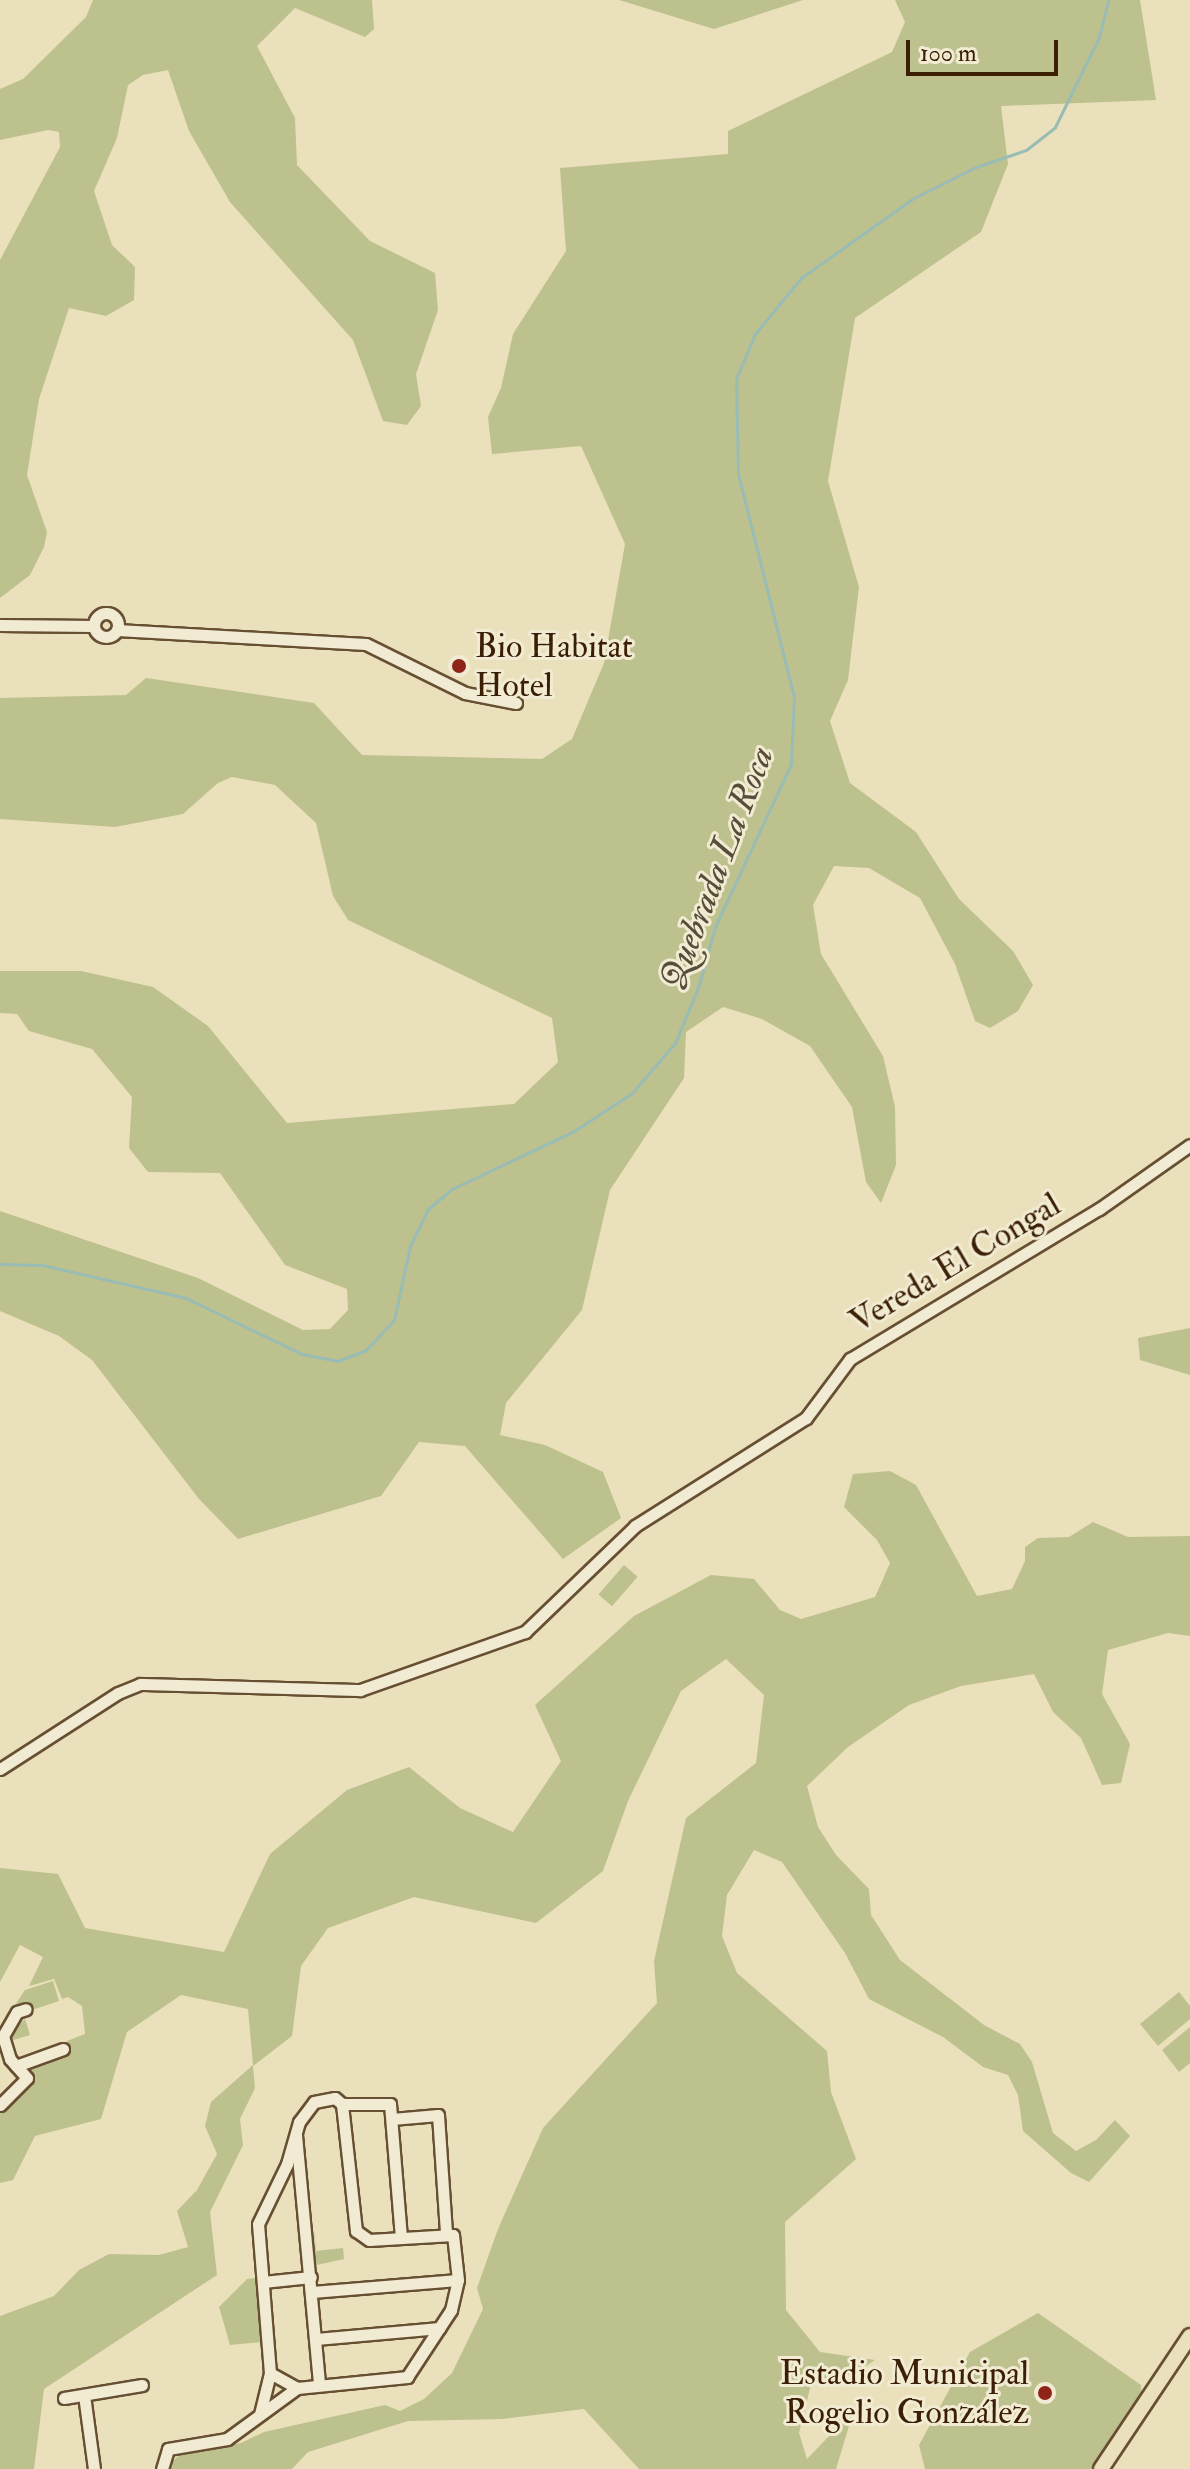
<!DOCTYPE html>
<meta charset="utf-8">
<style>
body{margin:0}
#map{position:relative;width:1190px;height:2469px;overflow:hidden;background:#ebe0bc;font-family:"IM FELL Double Pica",serif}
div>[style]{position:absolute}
.green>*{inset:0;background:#bdc18d;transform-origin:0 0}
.stream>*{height:3px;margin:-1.5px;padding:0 1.5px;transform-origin:1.5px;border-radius:1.5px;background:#99bcb5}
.roads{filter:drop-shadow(2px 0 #674f32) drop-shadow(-2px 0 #674f32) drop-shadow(0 2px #674f32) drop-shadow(0 -2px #674f32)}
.minor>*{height:11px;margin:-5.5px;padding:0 5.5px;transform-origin:5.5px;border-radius:5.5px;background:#f2ebd3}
.minor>.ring{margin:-5.5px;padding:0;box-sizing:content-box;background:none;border:11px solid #f2ebd3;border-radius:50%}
.major>*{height:14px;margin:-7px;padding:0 7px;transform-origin:7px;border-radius:7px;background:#ebe0bc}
.dots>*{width:22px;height:22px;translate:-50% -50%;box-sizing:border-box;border:4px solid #f2ebd3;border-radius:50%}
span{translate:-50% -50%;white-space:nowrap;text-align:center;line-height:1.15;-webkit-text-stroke:6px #f2ebd3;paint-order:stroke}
.poi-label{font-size:34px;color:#3b1f04}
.left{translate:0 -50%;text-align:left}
.right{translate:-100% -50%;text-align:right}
.street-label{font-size:34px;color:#3b1f04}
.water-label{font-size:36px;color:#574e39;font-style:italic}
.scale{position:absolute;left:906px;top:40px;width:152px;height:36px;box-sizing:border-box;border:4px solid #3b1f04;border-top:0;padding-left:10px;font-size:24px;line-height:28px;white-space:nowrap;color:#3b1f04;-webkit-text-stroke:6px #f2ebd3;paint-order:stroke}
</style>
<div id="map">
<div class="green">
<div style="clip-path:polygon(93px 0,372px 0,374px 29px,365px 37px,295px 8px,257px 46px,295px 118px,297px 165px,370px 241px,435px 273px,438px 310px,416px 374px,421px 406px,407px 425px,383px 421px,353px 340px,230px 202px,189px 131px,168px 70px,143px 75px,128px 85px,117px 138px,94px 191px,112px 245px,135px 267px,134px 300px,106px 316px,69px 308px,39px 399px,27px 475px,47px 532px,44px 547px,30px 575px,0 598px,0 260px,60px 147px,59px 132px,48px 130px,0 140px,0 89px,23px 79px,86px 17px)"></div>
<div style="clip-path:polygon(619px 0,803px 0,714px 29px)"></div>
<div style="clip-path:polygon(895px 0,1140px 0,1156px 100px,1001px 106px,1008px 164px,981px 232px,855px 318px,828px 481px,859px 587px,848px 680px,830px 721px,850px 783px,916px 832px,959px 899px,1013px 951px,1033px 985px,1018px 1011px,990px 1028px,975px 1021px,955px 964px,920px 898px,869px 868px,834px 866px,813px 905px,821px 954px,883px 1056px,895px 1107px,896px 1165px,881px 1203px,866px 1182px,852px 1107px,810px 1046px,762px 1019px,723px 1007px,686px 1032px,684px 1078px,610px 1190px,582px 1310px,506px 1403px,500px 1435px,545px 1445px,603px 1472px,621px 1518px,563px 1559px,465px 1446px,419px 1442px,381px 1496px,238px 1539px,199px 1499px,92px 1360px,59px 1336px,0 1311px,0 1211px,198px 1278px,303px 1330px,330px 1329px,348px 1310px,347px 1289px,285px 1265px,220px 1173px,148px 1172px,129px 1148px,132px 1097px,92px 1049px,29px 1031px,17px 1014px,0 1013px,0 971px,81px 971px,153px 987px,208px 1026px,287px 1123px,514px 1104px,558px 1062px,552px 1018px,348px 920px,333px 896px,316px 823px,275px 785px,232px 777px,218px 783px,183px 814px,115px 827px,0 819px,0 698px,126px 695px,146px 678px,314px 703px,362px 755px,542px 759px,572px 739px,604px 663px,625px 544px,581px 446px,492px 454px,488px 417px,501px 388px,513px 334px,566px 251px,560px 168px,728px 154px,728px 131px,892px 52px,905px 22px)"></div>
<div style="clip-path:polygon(1190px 1328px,1190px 1375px,1140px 1360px,1138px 1338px)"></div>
<div style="clip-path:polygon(890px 1471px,916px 1485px,977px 1596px,1012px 1589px,1025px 1561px,1025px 1547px,1038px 1538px,1069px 1537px,1093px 1522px,1128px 1537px,1190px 1536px,1190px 1636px,1168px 1633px,1108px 1650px,1102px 1694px,1130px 1744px,1121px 1783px,1102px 1785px,1081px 1738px,1053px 1712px,1034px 1674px,961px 1686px,909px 1705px,848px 1747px,807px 1786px,818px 1827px,836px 1855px,869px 1889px,871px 1915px,900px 1960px,984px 2025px,1020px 2044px,1032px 2062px,1053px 2133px,1076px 2151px,1096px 2140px,1115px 2120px,1130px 2136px,1089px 2182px,1071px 2173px,1023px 2131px,1018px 2095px,1008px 2075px,983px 2067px,943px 2037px,869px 1999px,845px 1953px,782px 1862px,754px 1850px,727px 1895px,722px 1936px,737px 1973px,827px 2051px,831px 2092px,856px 2159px,785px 2222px,786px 2310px,820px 2352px,875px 2360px,854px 2374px,812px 2380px,799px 2433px,807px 2459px,831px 2434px,844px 2408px,853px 2413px,836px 2469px,639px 2469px,584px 2409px,502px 2419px,408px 2421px,308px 2452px,292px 2469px,171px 2469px,172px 2461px,183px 2453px,241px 2443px,264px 2432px,385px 2405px,400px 2411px,424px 2399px,452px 2373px,483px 2309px,477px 2288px,498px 2229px,543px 2128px,657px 2003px,654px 1961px,686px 1818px,756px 1763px,764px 1695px,726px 1659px,681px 1691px,628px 1801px,603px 1871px,536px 1923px,414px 1897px,328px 1928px,301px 1966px,292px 2036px,253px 2066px,255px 2088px,240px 2119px,243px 2145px,210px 2212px,217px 2275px,44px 2389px,34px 2469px,0 2469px,0 2316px,54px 2296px,79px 2270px,109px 2254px,159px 2255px,188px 2247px,177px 2211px,197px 2190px,217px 2154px,205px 2126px,211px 2102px,253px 2065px,248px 2009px,181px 1995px,127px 2032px,101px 2119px,35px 2136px,13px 2180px,0 2183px,0 2111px,32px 2078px,25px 2067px,68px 2049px,67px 2041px,85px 2034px,82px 2006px,68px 1997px,62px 1999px,54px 1979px,29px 1986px,43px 1957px,20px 1945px,0 1982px,0 1868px,58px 1874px,85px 1928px,224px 1952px,270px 1854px,347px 1790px,409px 1767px,460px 1808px,513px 1832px,561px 1761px,535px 1705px,634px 1616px,711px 1575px,754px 1579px,780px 1610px,801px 1619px,875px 1597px,890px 1563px,877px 1540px,844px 1507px,853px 1474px)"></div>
<div style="left:624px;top:1565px;width:18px;height:39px;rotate:41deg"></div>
<div style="clip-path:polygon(53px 1981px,59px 2001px,32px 2010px,29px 2004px,13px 2008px,25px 1990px)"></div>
<div style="clip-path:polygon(1179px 1992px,1190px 2006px,1190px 2019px,1158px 2046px,1140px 2024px)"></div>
<div style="clip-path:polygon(25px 2019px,30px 2035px,10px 2041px,11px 2033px)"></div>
<div style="clip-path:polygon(1190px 2027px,1190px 2063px,1179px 2072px,1162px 2050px)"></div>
<div style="clip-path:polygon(314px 2231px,316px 2251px,343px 2248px,344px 2259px,312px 2266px,309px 2232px)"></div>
<div style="clip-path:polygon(256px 2278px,262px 2342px,230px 2345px,219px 2307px,247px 2279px)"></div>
<div style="clip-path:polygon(1038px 2313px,1141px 2385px,1142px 2401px,1091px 2469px,925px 2469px,919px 2445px,970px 2352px)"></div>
</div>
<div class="stream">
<div style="left:0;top:1264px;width:42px;rotate:1.4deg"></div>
<div style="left:42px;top:1265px;width:148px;rotate:12.9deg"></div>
<div style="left:186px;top:1298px;width:129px;rotate:25.8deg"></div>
<div style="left:302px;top:1354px;width:37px;rotate:11deg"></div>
<div style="left:338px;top:1361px;width:30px;rotate:-21deg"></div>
<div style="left:366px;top:1350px;width:41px;rotate:-47deg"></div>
<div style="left:394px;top:1320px;width:76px;rotate:-77.8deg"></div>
<div style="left:410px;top:1246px;width:41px;rotate:-64.1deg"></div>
<div style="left:428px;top:1209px;width:31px;rotate:-40deg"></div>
<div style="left:452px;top:1189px;width:135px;rotate:-25.4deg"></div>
<div style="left:574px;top:1131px;width:69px;rotate:-33.2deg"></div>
<div style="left:632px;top:1093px;width:66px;rotate:-49.3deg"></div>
<div style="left:675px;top:1043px;width:63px;rotate:-67.5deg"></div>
<div style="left:699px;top:985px;width:60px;rotate:-74.6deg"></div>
<div style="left:715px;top:927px;width:180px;rotate:-65deg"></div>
<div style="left:791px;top:764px;width:67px;rotate:-87.4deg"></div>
<div style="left:794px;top:697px;width:230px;rotate:-104.1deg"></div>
<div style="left:738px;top:474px;width:95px;rotate:-91.2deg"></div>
<div style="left:736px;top:379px;width:49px;rotate:-67.1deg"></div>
<div style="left:755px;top:334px;width:72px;rotate:-50.6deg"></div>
<div style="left:801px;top:278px;width:136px;rotate:-35.4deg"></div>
<div style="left:912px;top:199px;width:72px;rotate:-26.6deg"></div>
<div style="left:976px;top:167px;width:53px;rotate:-18.8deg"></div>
<div style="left:1026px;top:150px;width:37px;rotate:-38deg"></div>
<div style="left:1055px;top:127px;width:100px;rotate:-63.9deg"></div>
<div style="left:1099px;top:37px;width:38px;rotate:-76deg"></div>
</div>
<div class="roads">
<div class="minor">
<div class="ring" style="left:94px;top:613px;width:13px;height:13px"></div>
<div style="left:0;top:625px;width:94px;rotate:0.6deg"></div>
<div style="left:117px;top:630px;width:249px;rotate:3.2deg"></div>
<div style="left:366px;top:644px;width:110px;rotate:26.3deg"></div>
<div style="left:465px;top:693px;width:52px;rotate:11.1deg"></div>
<div style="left:0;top:1769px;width:140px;rotate:-32.8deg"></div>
<div style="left:118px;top:1693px;width:24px;rotate:-22deg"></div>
<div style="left:140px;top:1684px;width:220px;rotate:1.6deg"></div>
<div style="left:360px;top:1690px;width:175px;rotate:-19.4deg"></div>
<div style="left:525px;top:1632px;width:153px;rotate:-43.9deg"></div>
<div style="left:635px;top:1526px;width:202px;rotate:-32.3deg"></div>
<div style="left:806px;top:1418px;width:74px;rotate:-53.3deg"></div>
<div style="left:850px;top:1359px;width:291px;rotate:-31.1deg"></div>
<div style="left:1099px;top:1209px;width:111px;rotate:-35.1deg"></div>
<div style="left:16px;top:2066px;width:50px;rotate:-19.9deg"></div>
<div style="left:0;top:2105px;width:38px;rotate:-45deg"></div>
<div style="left:27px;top:2078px;width:25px;rotate:-132deg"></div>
<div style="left:10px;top:2059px;width:24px;rotate:-107deg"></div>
<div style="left:3px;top:2036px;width:28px;rotate:-60deg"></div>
<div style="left:17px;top:2012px;width:9px;rotate:-18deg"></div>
<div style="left:392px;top:2119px;width:46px;rotate:-5deg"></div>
<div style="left:438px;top:2115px;width:118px;rotate:86.1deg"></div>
<div style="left:296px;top:2135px;width:250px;rotate:84.7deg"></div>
<div style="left:263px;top:2282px;width:48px;rotate:-5.9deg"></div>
<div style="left:312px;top:2292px;width:146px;rotate:-4.7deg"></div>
<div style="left:316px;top:2339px;width:124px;rotate:-5.1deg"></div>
<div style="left:270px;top:2373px;width:31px;rotate:29deg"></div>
<div style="left:84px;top:2395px;width:75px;rotate:82.3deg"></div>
<div style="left:64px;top:2398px;width:79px;rotate:-9.5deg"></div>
<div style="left:260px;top:2414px;width:42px;rotate:-76.3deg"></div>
<div style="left:270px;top:2373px;width:149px;rotate:-94.6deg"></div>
<div style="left:258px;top:2224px;width:67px;rotate:-64.2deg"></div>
<div style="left:287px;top:2164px;width:44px;rotate:-74.1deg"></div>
<div style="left:299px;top:2122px;width:25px;rotate:-53deg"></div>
<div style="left:314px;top:2102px;width:21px;rotate:-11deg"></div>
<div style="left:335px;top:2098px;width:9px;rotate:41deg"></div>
<div style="left:342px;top:2104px;width:48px"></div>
<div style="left:390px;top:2104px;width:133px;rotate:85.3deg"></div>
<div style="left:162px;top:2469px;width:21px;rotate:-73deg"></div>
<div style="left:168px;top:2449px;width:60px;rotate:-9.6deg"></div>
<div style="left:227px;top:2439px;width:87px;rotate:-36.1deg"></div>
<div style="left:297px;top:2388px;width:111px;rotate:-5.7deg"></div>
<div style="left:407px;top:2377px;width:80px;rotate:-56.7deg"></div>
<div style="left:451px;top:2310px;width:31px;rotate:-77deg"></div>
<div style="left:458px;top:2280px;width:45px;rotate:-96.3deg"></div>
<div style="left:453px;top:2235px;width:84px;rotate:176.6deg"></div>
<div style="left:369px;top:2240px;width:16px;rotate:-145deg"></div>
<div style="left:356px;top:2231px;width:128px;rotate:-96.3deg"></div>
</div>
<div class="major">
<div style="left:1101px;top:2469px;width:160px;rotate:-56.2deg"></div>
</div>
</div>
<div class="dots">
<div style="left:459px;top:666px;background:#8f2418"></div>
<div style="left:1045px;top:2393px;background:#8f2418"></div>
</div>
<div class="poi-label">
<span class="left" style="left:475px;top:666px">Bio Habitat<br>Hotel</span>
<span class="right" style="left:1029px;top:2393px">Estadio Municipal<br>Rogelio González</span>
</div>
<div class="street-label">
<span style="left:955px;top:1263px;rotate:-31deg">Vereda El Congal</span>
</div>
<div class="water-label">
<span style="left:717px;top:868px;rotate:-69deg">Quebrada La Roca</span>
</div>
<div class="scale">100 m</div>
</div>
